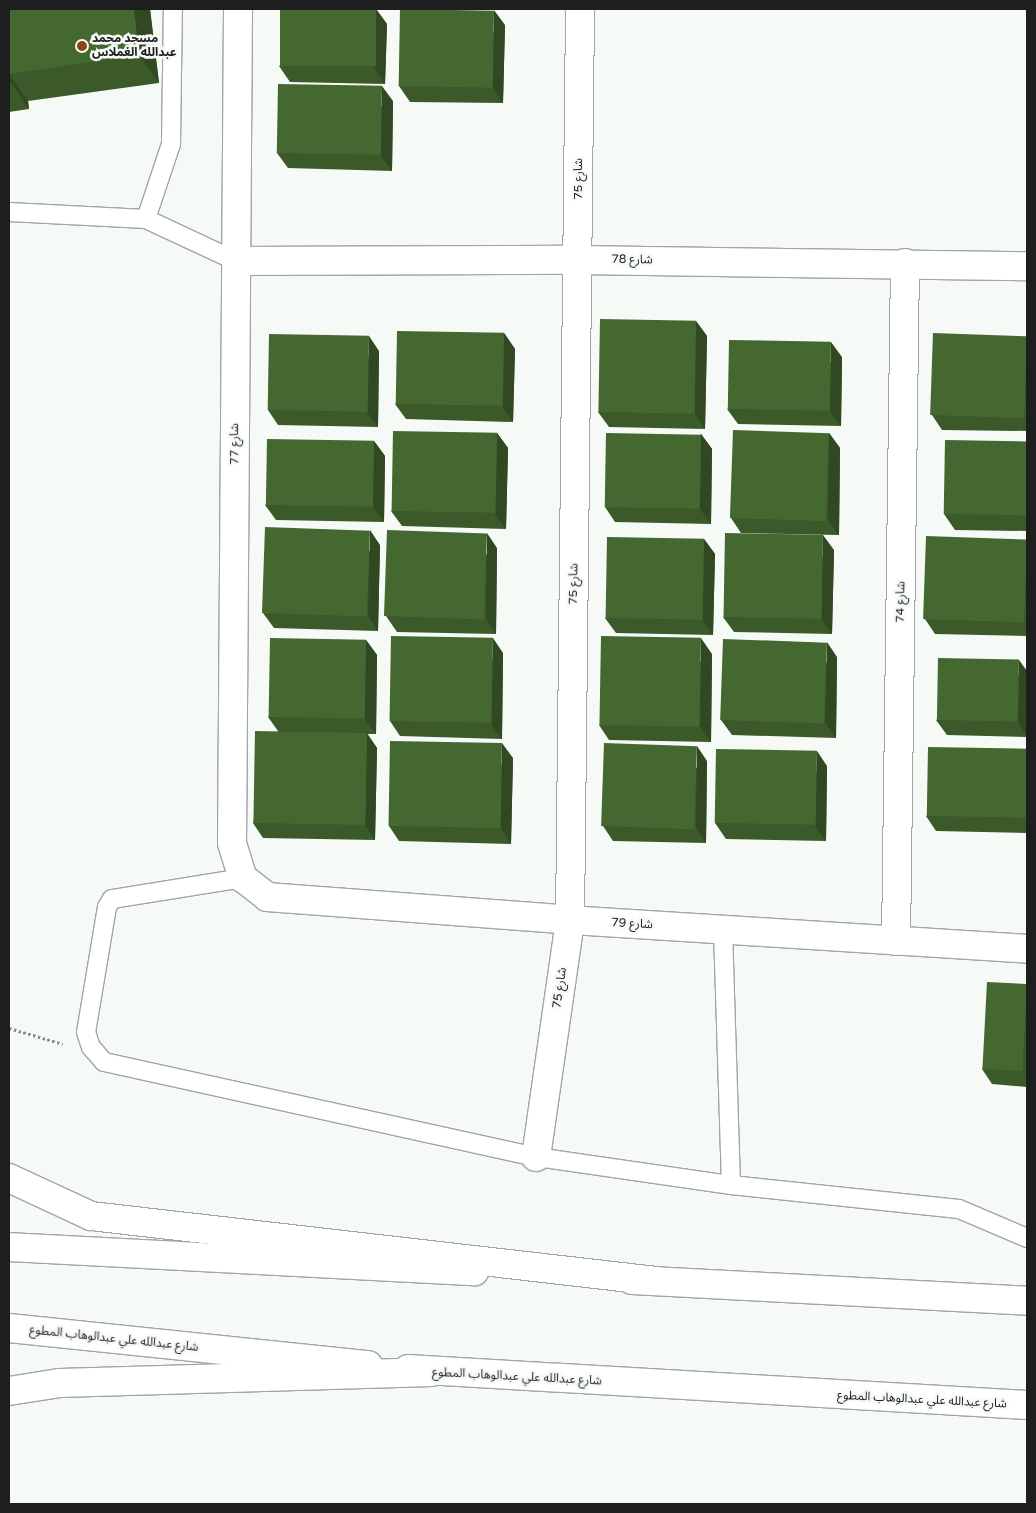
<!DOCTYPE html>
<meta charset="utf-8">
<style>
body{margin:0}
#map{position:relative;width:1036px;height:1513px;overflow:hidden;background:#f6faf7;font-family:"Varela Round","Noto Sans Arabic",sans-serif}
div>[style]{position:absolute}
.path>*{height:3px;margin-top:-1.5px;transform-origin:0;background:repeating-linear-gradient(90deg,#8b8d8b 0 2.5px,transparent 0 5px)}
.roads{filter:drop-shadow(1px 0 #a2a5a3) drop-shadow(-1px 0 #a2a5a3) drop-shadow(0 1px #a2a5a3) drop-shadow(0 -1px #a2a5a3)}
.service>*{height:18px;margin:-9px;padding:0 9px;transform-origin:9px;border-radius:9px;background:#fff}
.minor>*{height:28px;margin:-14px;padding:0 14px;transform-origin:14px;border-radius:14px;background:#fff}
.primary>*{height:28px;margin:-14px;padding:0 14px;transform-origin:14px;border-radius:14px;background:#fff}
.motorway>*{height:28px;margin:-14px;padding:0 14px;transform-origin:14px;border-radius:14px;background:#fff}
.wall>*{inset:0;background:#3b5929}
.shaded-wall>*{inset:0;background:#304922}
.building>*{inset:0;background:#456830;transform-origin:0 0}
.dots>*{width:14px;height:14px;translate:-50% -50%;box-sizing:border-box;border:2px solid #f6faf7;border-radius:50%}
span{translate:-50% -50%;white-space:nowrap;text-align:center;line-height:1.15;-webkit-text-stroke:5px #f6faf7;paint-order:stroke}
.poi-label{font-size:12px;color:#1d1e1d;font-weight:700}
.left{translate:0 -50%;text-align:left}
.street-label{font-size:12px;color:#1d1e1d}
.frame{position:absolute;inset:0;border:10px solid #1d1e1d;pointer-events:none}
</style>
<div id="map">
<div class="path">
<div style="left:9px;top:1028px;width:56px;rotate:16.5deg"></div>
</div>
<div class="roads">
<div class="service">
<div style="left:9px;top:212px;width:137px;rotate:2.9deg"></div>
<div style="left:146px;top:219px;width:99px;rotate:25deg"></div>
<div style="left:146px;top:219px;width:79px;rotate:-71.6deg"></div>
<div style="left:171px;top:144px;width:135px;rotate:-89.2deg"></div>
<div style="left:243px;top:878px;width:133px;rotate:170.9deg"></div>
<div style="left:112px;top:899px;width:9px;rotate:122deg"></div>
<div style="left:107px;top:907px;width:127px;rotate:99.5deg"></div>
<div style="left:86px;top:1032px;width:16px;rotate:72deg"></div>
<div style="left:91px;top:1047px;width:20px;rotate:49deg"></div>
<div style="left:104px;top:1062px;width:442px;rotate:12.4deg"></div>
<div style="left:536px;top:1157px;width:197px;rotate:8.2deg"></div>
<div style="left:731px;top:1185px;width:229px;rotate:6deg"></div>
<div style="left:959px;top:1209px;width:74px;rotate:23.1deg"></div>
<div style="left:723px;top:930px;width:255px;rotate:88.2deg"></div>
</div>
<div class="minor">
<div style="left:238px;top:9px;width:834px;rotate:90.41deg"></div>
<div style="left:232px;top:843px;width:37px;rotate:73deg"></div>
<div style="left:243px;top:878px;width:31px;rotate:38deg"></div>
<div style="left:267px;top:897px;width:304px;rotate:4.3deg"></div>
<div style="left:570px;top:920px;width:458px;rotate:3.6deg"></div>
<div style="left:236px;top:261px;width:342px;rotate:-0.2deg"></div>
<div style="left:578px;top:260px;width:449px;rotate:0.8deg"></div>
<div style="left:896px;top:941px;width:678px;rotate:-89.24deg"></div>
<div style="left:536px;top:1157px;width:239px;rotate:-81.8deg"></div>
<div style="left:570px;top:920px;width:911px;rotate:-89.37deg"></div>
</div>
<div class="primary">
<div style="left:9px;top:1247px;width:466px;rotate:3deg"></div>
<div style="left:632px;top:1280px;width:396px;rotate:3deg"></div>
<div style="left:9px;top:1328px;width:361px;rotate:5.9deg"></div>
<div style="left:408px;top:1369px;width:620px;rotate:3.33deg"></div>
</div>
<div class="motorway">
<div style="left:9px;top:1178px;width:90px;rotate:24.9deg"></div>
<div style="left:91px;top:1216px;width:569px;rotate:6.56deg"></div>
<div style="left:9px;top:1391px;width:52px;rotate:-8.9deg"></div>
<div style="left:60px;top:1383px;width:372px;rotate:-1.7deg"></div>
</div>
</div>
<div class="wall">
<div style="clip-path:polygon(9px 9px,150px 9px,159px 83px,28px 101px,29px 109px,9px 112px)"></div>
<div style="clip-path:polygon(376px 9px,387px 24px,385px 84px,290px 82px,279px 66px)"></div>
<div style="clip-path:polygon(505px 25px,503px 103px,410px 102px,399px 86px)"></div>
<div style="clip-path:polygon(393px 101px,392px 171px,288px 168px,277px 153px)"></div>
<div style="clip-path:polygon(696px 321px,707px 336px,705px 429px,609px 427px,598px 412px)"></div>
<div style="clip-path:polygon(504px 333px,515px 349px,513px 422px,406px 419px,395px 404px)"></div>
<div style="clip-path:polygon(1027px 336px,1027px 431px,942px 430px,932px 415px)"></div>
<div style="clip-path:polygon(379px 351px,378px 427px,278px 425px,268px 410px)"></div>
<div style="clip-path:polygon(842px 357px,841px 426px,738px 424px,727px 409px)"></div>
<div style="clip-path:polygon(497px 433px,508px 448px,506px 529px,402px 526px,391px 511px)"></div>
<div style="clip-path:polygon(829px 433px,840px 448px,839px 535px,741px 533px,731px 518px)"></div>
<div style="clip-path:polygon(701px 434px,712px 449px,711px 524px,615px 522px,605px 507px)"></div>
<div style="clip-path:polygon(374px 441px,385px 456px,384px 522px,276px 520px,265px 505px)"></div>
<div style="clip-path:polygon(1027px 442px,1027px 531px,955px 530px,944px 514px)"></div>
<div style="clip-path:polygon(704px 539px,715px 554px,713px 635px,616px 633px,605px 618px)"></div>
<div style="clip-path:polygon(1027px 539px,1027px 636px,935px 634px,925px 619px)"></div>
<div style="clip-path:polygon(380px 545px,378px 631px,274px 628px,263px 613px)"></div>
<div style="clip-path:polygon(497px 548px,496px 634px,397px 632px,386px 616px)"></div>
<div style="clip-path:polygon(834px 550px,832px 634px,734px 632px,723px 617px)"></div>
<div style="clip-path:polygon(366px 640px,377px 655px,376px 734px,367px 734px,377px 748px,375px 840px,263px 838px,253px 823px,278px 731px,268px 717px)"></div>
<div style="clip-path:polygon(503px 653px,502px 739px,400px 736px,390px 721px)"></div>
<div style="clip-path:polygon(712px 654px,711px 742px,609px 740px,599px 725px)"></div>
<div style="clip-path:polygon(837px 657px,836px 738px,732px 735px,721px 720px)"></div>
<div style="clip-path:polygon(1027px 671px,1027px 737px,947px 735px,936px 720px)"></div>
<div style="clip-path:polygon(1027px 749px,1027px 833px,936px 831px,926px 816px)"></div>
<div style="clip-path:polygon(513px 758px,511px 844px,399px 841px,389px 826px)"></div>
<div style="clip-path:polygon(707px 761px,706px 843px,613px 841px,603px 826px)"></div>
<div style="clip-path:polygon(827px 766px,826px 841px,726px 839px,715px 823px)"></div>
<div style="clip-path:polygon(1027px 984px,1027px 1087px,992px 1084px,982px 1069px)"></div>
</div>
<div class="shaded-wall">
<div style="clip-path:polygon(134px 9px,150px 9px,159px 83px,139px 55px)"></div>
<div style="clip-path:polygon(376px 9px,387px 24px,385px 84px,375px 69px)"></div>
<div style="clip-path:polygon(494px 10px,505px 25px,503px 103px,493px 88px)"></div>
<div style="clip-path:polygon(9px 74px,28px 101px,29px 109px,10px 81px)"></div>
<div style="clip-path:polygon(382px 86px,393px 101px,392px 171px,381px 156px)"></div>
<div style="clip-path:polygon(696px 321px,707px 336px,705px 429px,695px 414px)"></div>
<div style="clip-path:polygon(504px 333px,515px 349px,513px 422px,503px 407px)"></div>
<div style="clip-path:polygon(369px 336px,379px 351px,378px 427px,367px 412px)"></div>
<div style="clip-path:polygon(831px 342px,842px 357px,841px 426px,830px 411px)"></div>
<div style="clip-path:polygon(497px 433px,508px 448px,506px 529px,495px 514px)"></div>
<div style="clip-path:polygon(829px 433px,840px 448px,839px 535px,828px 520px)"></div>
<div style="clip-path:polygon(701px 434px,712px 449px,711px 524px,700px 509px)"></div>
<div style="clip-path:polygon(374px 441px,385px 456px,384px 522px,373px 507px)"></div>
<div style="clip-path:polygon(370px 530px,380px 545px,378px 631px,368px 616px)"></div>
<div style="clip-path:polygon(487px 533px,497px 548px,496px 634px,486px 619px)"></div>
<div style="clip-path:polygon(823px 535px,834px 550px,832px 634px,821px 619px)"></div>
<div style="clip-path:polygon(704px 539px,715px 554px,713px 635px,703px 620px)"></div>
<div style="clip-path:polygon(493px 638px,503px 653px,502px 739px,491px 724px)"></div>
<div style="clip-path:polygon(701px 638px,712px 654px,711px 742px,700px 727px)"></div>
<div style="clip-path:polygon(366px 640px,377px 655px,376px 734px,365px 719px)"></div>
<div style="clip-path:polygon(827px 642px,837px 657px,836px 738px,825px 723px)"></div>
<div style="clip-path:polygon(1019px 660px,1027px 671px,1027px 736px,1018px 722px)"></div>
<div style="clip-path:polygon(367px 733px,377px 748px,375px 840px,365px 825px)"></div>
<div style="clip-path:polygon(502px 743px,513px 758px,511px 844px,501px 829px)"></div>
<div style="clip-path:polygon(697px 746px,707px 761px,706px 843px,696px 828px)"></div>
<div style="clip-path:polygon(817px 751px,827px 766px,826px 841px,815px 826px)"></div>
</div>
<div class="building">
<div style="clip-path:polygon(9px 9px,134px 9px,139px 55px,9px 74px)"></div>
<div style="left:280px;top:9px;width:96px;height:57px"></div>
<div style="left:400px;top:9px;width:94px;height:77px;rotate:1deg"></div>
<div style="left:278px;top:84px;width:104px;height:69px;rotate:1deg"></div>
<div style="left:600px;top:319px;width:96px;height:93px;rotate:1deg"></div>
<div style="left:397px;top:331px;width:107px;height:73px;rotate:1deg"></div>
<div style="left:933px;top:333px;width:94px;height:82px;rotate:2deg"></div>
<div style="left:269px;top:334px;width:100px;height:76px;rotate:1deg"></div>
<div style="left:729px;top:340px;width:102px;height:69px;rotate:1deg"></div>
<div style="left:733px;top:430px;width:96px;height:88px;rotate:2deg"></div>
<div style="left:393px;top:431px;width:104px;height:80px;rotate:1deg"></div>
<div style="left:606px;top:433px;width:95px;height:74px;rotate:1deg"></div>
<div style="left:267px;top:439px;width:107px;height:66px;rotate:1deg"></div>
<div style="left:945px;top:440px;width:82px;height:74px;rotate:1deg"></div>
<div style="left:265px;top:527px;width:105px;height:86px;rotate:2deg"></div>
<div style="left:387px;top:530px;width:100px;height:86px;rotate:2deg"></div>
<div style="left:725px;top:533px;width:98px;height:84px;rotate:1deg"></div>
<div style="left:926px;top:536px;width:101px;height:83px;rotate:2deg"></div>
<div style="left:607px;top:537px;width:97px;height:81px;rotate:1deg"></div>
<div style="left:391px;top:636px;width:102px;height:85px;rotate:1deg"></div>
<div style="left:601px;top:636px;width:100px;height:89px;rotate:1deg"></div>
<div style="left:270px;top:638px;width:96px;height:79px;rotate:1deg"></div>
<div style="left:723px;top:639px;width:104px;height:81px;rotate:2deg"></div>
<div style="left:938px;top:658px;width:81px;height:62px;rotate:1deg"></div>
<div style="left:255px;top:731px;width:112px;height:92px;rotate:1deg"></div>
<div style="left:390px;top:741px;width:112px;height:85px;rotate:1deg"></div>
<div style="left:604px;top:743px;width:93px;height:83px;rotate:2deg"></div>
<div style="left:928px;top:747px;width:99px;height:69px;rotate:1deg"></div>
<div style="left:716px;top:749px;width:101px;height:74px;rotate:1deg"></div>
<div style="left:987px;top:982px;width:40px;height:87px;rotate:3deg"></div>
</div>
<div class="dots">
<div style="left:82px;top:46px;background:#894617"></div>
</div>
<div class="poi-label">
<span class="left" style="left:92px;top:46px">مسجد محمد<br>عبدالله الغملاس</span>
</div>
<div class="street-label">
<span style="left:579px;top:179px;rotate:-90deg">شارع 75</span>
<span style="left:632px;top:260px;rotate:1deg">شارع 78</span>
<span style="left:235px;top:444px;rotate:-90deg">شارع 77</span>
<span style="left:574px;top:584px;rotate:-89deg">شارع 75</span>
<span style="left:901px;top:602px;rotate:-89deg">شارع 74</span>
<span style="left:632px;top:924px;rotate:3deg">شارع 79</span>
<span style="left:560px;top:988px;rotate:-82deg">شارع 75</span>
<span style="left:114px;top:1339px;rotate:6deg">شارع عبدالله علي عبدالوهاب المطوع</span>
<span style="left:517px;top:1377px;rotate:3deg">شارع عبدالله علي عبدالوهاب المطوع</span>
<span style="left:922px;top:1400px;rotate:3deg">شارع عبدالله علي عبدالوهاب المطوع</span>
</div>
<div class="frame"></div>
</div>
